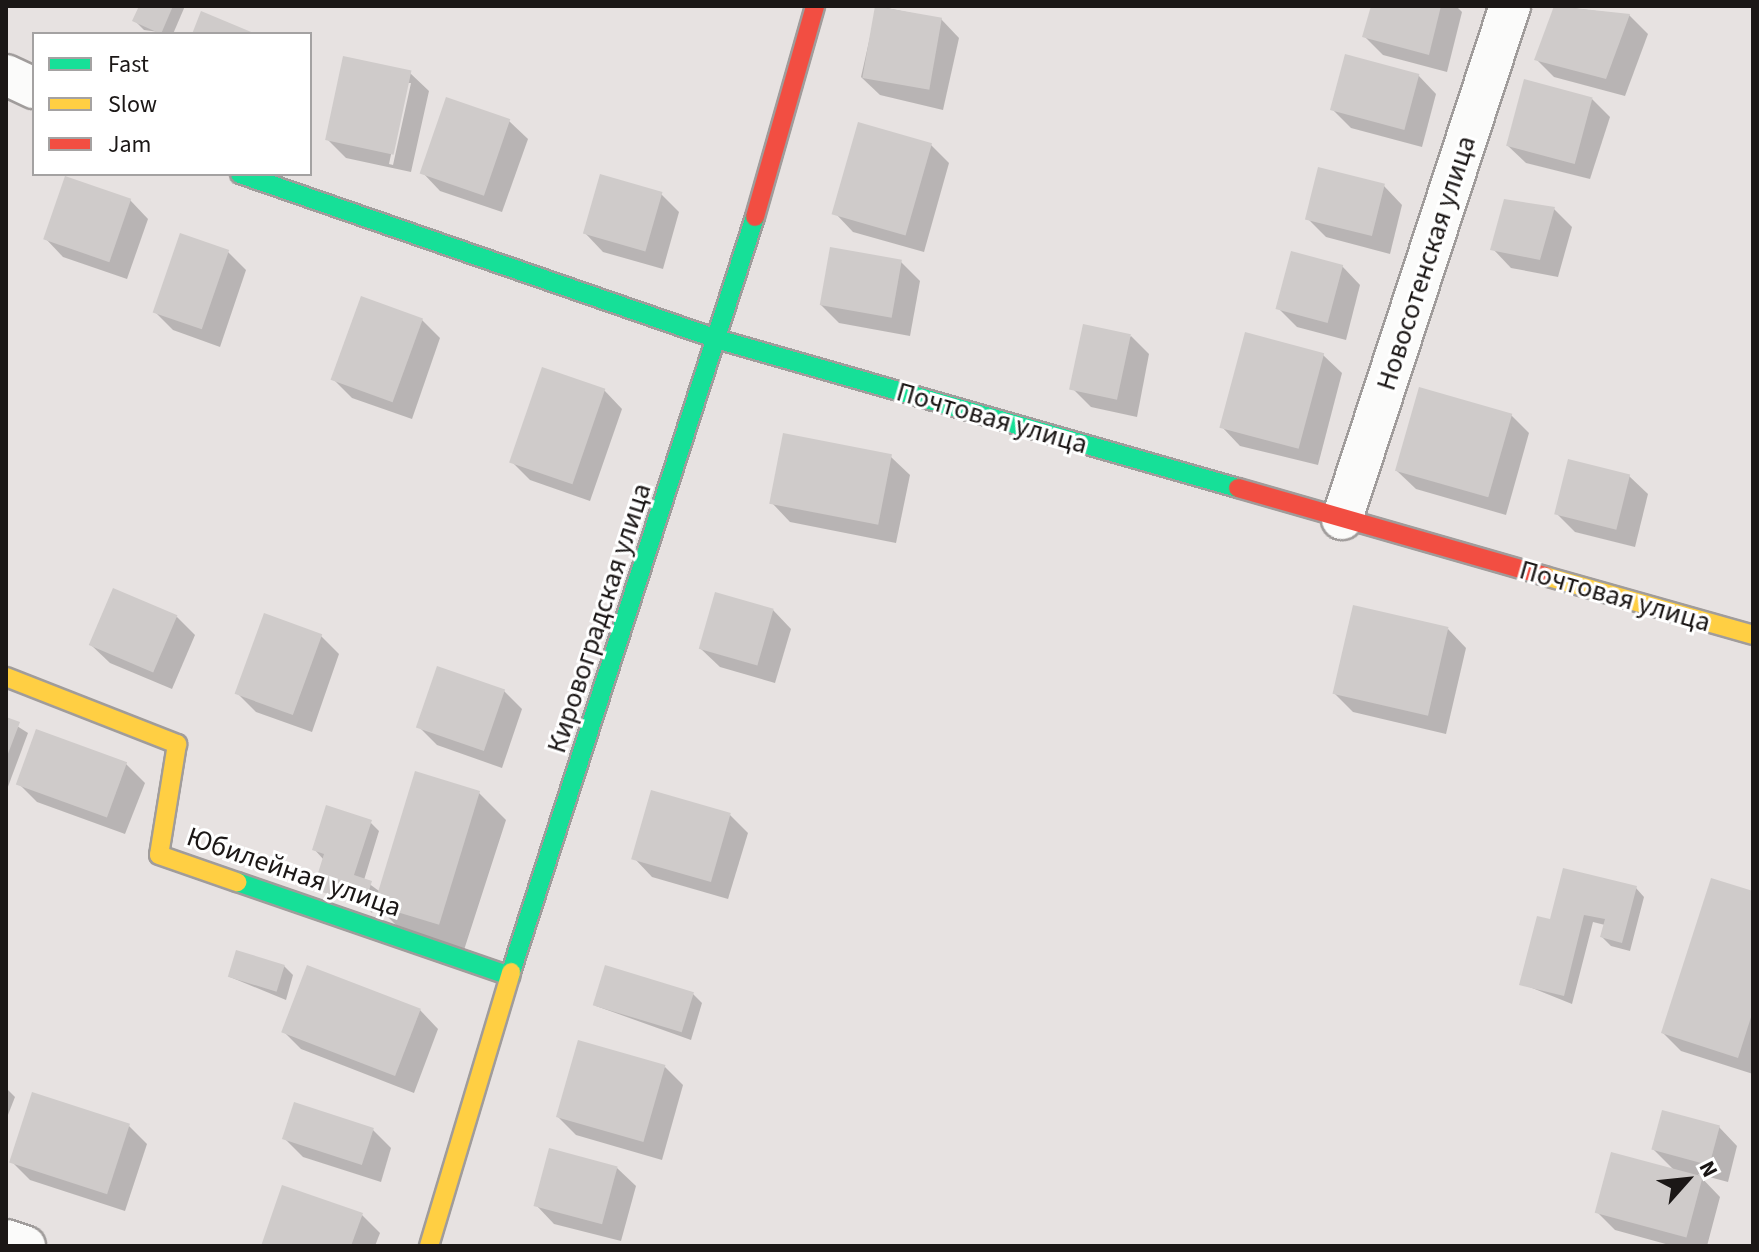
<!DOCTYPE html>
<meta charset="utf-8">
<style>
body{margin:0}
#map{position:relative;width:1759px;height:1252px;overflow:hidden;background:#e7e2e1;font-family:"Source Sans 3",sans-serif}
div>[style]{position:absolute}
.shadow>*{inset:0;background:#0003}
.building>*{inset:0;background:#cfcbca;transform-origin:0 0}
.roads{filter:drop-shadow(2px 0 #a09c9b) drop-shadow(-2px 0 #a09c9b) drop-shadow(0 2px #a09c9b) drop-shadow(0 -2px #a09c9b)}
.street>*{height:40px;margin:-20px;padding:0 20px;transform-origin:20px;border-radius:20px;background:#fbfbfa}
.fast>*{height:18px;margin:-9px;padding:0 9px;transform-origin:9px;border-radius:9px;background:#16e098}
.slow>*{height:18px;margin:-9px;padding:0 9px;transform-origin:9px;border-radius:9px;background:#ffcf43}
.jam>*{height:18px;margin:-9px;padding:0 9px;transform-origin:9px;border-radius:9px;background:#f24e42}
span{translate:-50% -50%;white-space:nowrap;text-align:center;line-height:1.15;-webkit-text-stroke:6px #fff;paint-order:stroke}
.street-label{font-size:28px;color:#1b1716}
.frame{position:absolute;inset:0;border:8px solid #1b1716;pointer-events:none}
.legend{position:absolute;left:32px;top:32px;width:280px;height:144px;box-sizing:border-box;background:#fff;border:2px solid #a4a2a2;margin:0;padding:10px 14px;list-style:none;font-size:24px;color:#1b1716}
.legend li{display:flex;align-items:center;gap:16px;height:40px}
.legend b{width:40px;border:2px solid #a4a2a2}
.north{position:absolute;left:1647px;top:1140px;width:80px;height:80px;-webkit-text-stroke:6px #fff;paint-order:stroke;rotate:63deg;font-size:22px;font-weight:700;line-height:32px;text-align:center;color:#1b1716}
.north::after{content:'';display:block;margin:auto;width:28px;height:36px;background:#1b1716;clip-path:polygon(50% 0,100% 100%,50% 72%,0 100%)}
</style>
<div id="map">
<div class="shadow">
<div style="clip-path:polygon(141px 6px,185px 6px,173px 34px,144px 30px,135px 21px)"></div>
<div style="clip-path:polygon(877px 6px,941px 19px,959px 38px,943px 110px,880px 95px,861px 77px)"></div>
<div style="clip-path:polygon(1373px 6px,1456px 6px,1462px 12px,1447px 72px,1383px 55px,1365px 37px)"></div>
<div style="clip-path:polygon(1556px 6px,1629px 15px,1648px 34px,1625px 96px,1554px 77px,1536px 59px)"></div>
<div style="clip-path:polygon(evenodd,410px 73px,429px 91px,411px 172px,346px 158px,327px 139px,410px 73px,406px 83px,411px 83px,393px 165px,389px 164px,406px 83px)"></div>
<div style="clip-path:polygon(1418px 75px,1436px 94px,1422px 147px,1351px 128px,1333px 110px)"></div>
<div style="clip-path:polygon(1592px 99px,1610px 117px,1590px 179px,1526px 163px,1507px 145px)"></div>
<div style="clip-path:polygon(509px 121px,528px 139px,502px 212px,440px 191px,422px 172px)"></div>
<div style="clip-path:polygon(931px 145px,949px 163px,924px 252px,853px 232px,835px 213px)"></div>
<div style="clip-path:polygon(1384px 186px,1402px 205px,1390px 254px,1326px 237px,1308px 219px)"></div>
<div style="clip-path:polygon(661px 194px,679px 212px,663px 269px,603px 252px,585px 233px)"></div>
<div style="clip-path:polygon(130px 200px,148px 219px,127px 279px,63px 257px,45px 238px)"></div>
<div style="clip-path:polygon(1554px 209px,1572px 227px,1558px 277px,1511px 268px,1493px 249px)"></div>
<div style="clip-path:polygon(228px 252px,246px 270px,220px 347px,173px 330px,155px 312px)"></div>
<div style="clip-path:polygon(901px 262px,920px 281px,910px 336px,839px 323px,821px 305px)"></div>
<div style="clip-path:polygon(1342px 266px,1360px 285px,1346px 340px,1297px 327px,1279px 309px)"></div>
<div style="clip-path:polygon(421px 319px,440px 338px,412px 419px,352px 398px,334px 380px)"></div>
<div style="clip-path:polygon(1131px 336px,1149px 354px,1137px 417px,1091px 407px,1073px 389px)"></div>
<div style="clip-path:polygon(1323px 355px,1342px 373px,1318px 465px,1240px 446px,1222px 427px)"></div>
<div style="clip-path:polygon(604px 390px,622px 409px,590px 501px,530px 480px,512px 462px)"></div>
<div style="clip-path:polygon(1511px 415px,1529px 433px,1506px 515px,1416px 489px,1397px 471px)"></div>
<div style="clip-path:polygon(891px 457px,910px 475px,896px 543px,790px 522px,772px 503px)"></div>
<div style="clip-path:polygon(1629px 476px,1648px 494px,1635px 547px,1575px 532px,1557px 514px)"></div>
<div style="clip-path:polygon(773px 610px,791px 629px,775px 683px,720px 667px,701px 649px)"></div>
<div style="clip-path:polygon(177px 617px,195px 635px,172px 689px,110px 663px,91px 645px)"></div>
<div style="clip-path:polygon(1448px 629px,1466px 648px,1446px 734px,1353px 712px,1334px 693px)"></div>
<div style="clip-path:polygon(321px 636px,339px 654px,312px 732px,256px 712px,238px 694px)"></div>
<div style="clip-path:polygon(504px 691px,522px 709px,502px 768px,437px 745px,419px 727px)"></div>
<div style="clip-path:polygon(6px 719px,28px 733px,6px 792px)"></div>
<div style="clip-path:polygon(126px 764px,145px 783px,125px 834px,37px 802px,18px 783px)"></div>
<div style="clip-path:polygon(479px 793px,506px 820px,464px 950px,401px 930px,375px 904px,372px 913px,314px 849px,370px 822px,379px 831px,364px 880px,379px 891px)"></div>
<div style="clip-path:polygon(730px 815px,748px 833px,728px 899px,652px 877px,634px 858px)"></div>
<div style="clip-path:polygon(1636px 888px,1644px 897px,1630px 951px,1611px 946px,1602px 937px,1605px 925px,1593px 922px,1572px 1004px,1522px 984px,1552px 921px)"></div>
<div style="clip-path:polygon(1753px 893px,1753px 1074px,1681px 1051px,1663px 1033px)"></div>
<div style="clip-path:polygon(284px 966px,293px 975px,286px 1000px,230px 977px)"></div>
<div style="clip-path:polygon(693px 994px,702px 1003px,691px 1040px,596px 1006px)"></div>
<div style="clip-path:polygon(420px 1010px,438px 1029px,414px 1093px,301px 1049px,283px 1031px)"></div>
<div style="clip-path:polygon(665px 1067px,683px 1085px,662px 1160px,576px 1135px,558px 1117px)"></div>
<div style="clip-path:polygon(6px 1088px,15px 1097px,6px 1120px)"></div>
<div style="clip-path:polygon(129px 1126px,147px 1144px,125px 1211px,30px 1180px,12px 1162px)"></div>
<div style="clip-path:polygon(1719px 1127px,1737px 1146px,1728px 1182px,1698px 1174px,1720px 1197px,1707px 1246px,1673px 1246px,1615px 1230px,1597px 1212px,1676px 1172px,1654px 1150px)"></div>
<div style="clip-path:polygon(373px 1130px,391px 1148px,381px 1182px,303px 1157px,285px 1139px)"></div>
<div style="clip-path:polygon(617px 1168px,636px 1186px,621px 1241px,554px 1224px,536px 1205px)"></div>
<div style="clip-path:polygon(362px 1215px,380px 1233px,375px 1246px,263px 1246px)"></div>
</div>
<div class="building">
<div style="clip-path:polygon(139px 6px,173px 6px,161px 34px,132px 21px)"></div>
<div style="left:875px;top:6px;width:68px;height:73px;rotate:10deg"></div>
<div style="clip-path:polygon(1371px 6px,1441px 6px,1429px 55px,1362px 37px)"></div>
<div style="clip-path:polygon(1554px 6px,1630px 14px,1606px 79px,1534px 60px)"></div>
<div style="clip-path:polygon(201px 11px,256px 34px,192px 34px)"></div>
<div style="left:1345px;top:54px;width:77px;height:58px;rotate:15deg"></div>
<div style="left:343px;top:56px;width:70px;height:86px;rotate:12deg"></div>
<div style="left:1524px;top:79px;width:71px;height:69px;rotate:15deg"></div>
<div style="left:446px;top:97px;width:68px;height:81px;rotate:19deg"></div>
<div style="left:858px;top:122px;width:77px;height:96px;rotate:16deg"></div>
<div style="left:1318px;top:167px;width:69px;height:54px;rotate:14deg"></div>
<div style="left:600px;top:174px;width:65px;height:62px;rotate:16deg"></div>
<div style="left:65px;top:176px;width:70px;height:67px;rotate:19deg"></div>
<div style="clip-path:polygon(1504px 199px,1555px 207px,1540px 260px,1490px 250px)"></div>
<div style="left:180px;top:233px;width:52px;height:84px;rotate:19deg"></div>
<div style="left:830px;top:247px;width:73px;height:59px;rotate:10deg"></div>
<div style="left:1291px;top:251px;width:54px;height:60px;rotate:15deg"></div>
<div style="left:361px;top:296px;width:66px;height:89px;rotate:20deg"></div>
<div style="left:1083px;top:324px;width:49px;height:67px;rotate:12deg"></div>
<div style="left:1245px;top:332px;width:82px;height:99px;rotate:15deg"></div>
<div style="left:542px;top:367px;width:67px;height:101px;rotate:19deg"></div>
<div style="left:1419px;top:387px;width:97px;height:87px;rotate:16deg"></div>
<div style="left:783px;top:433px;width:111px;height:72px;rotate:11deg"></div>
<div style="left:1568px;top:459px;width:64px;height:57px;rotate:14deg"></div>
<div style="left:113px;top:588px;width:70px;height:62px;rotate:23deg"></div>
<div style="left:715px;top:592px;width:61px;height:59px;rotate:16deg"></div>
<div style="left:1353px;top:605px;width:98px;height:91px;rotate:13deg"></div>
<div style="left:264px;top:613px;width:62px;height:86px;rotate:20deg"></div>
<div style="left:437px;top:666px;width:72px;height:65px;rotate:19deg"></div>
<div style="clip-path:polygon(6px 717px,20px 722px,6px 759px)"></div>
<div style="left:36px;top:729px;width:97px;height:59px;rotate:20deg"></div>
<div style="left:415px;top:771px;width:68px;height:140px;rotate:17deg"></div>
<div style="left:651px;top:790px;width:83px;height:72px;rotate:16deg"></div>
<div style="clip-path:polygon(326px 805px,372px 820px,354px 875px,372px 881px,364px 906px,313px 889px,324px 854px,312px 850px)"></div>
<div style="clip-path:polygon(1563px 868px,1637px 886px,1622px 943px,1600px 937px,1605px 919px,1584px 915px,1564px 996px,1519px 985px,1537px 916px,1550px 919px)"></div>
<div style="clip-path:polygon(1711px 878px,1753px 891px,1753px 1011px,1738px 1058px,1661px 1033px)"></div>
<div style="left:236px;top:950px;width:51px;height:28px;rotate:17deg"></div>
<div style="left:307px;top:965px;width:122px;height:72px;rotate:21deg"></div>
<div style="left:605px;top:965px;width:93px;height:42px;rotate:17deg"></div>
<div style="left:578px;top:1040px;width:91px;height:80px;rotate:16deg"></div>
<div style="left:32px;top:1092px;width:103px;height:74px;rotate:18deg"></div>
<div style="left:294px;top:1102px;width:84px;height:39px;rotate:18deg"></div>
<div style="left:1662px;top:1110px;width:60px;height:41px;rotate:15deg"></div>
<div style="left:549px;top:1148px;width:71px;height:60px;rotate:15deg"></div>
<div style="left:1611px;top:1152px;width:95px;height:63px;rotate:15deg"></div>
<div style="clip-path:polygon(282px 1185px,363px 1213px,351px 1246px,261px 1246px)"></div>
</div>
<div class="roads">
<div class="street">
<div style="left:6px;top:75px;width:31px;rotate:25deg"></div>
<div style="left:1342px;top:519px;width:540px;rotate:-71.87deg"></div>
<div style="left:6px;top:1240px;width:20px;rotate:18deg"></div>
</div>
<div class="fast">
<div style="left:240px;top:174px;width:508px;rotate:19.08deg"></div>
<div style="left:720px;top:340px;width:539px;rotate:15.95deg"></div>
<div style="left:237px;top:882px;width:289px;rotate:19deg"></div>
<div style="left:511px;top:972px;width:793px;rotate:-72.09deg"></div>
</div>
<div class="slow">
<div style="left:1545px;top:576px;width:216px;rotate:15.8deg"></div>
<div style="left:6px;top:677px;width:184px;rotate:21.4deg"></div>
<div style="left:177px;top:744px;width:112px;rotate:99.2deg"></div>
<div style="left:159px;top:855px;width:83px;rotate:19.1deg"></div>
<div style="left:429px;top:1246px;width:286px;rotate:-73.3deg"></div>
</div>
<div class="jam">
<div style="left:755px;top:217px;width:219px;rotate:-74.1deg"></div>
<div style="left:1238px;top:488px;width:319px;rotate:16deg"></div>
</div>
</div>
<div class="street-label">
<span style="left:1426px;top:263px;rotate:-72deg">Новосотенская улица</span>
<span style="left:992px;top:418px;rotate:16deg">Почтовая улица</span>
<span style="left:1615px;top:596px;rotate:16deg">Почтовая улица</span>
<span style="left:599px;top:618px;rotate:-72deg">Кировоградская улица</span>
<span style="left:294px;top:872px;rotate:19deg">Юбилейная улица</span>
</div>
<div class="frame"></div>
<ul class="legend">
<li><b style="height:10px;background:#16e098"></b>Fast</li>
<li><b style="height:10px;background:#ffcf43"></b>Slow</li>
<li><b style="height:10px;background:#f24e42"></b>Jam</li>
</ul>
<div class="north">N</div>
</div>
